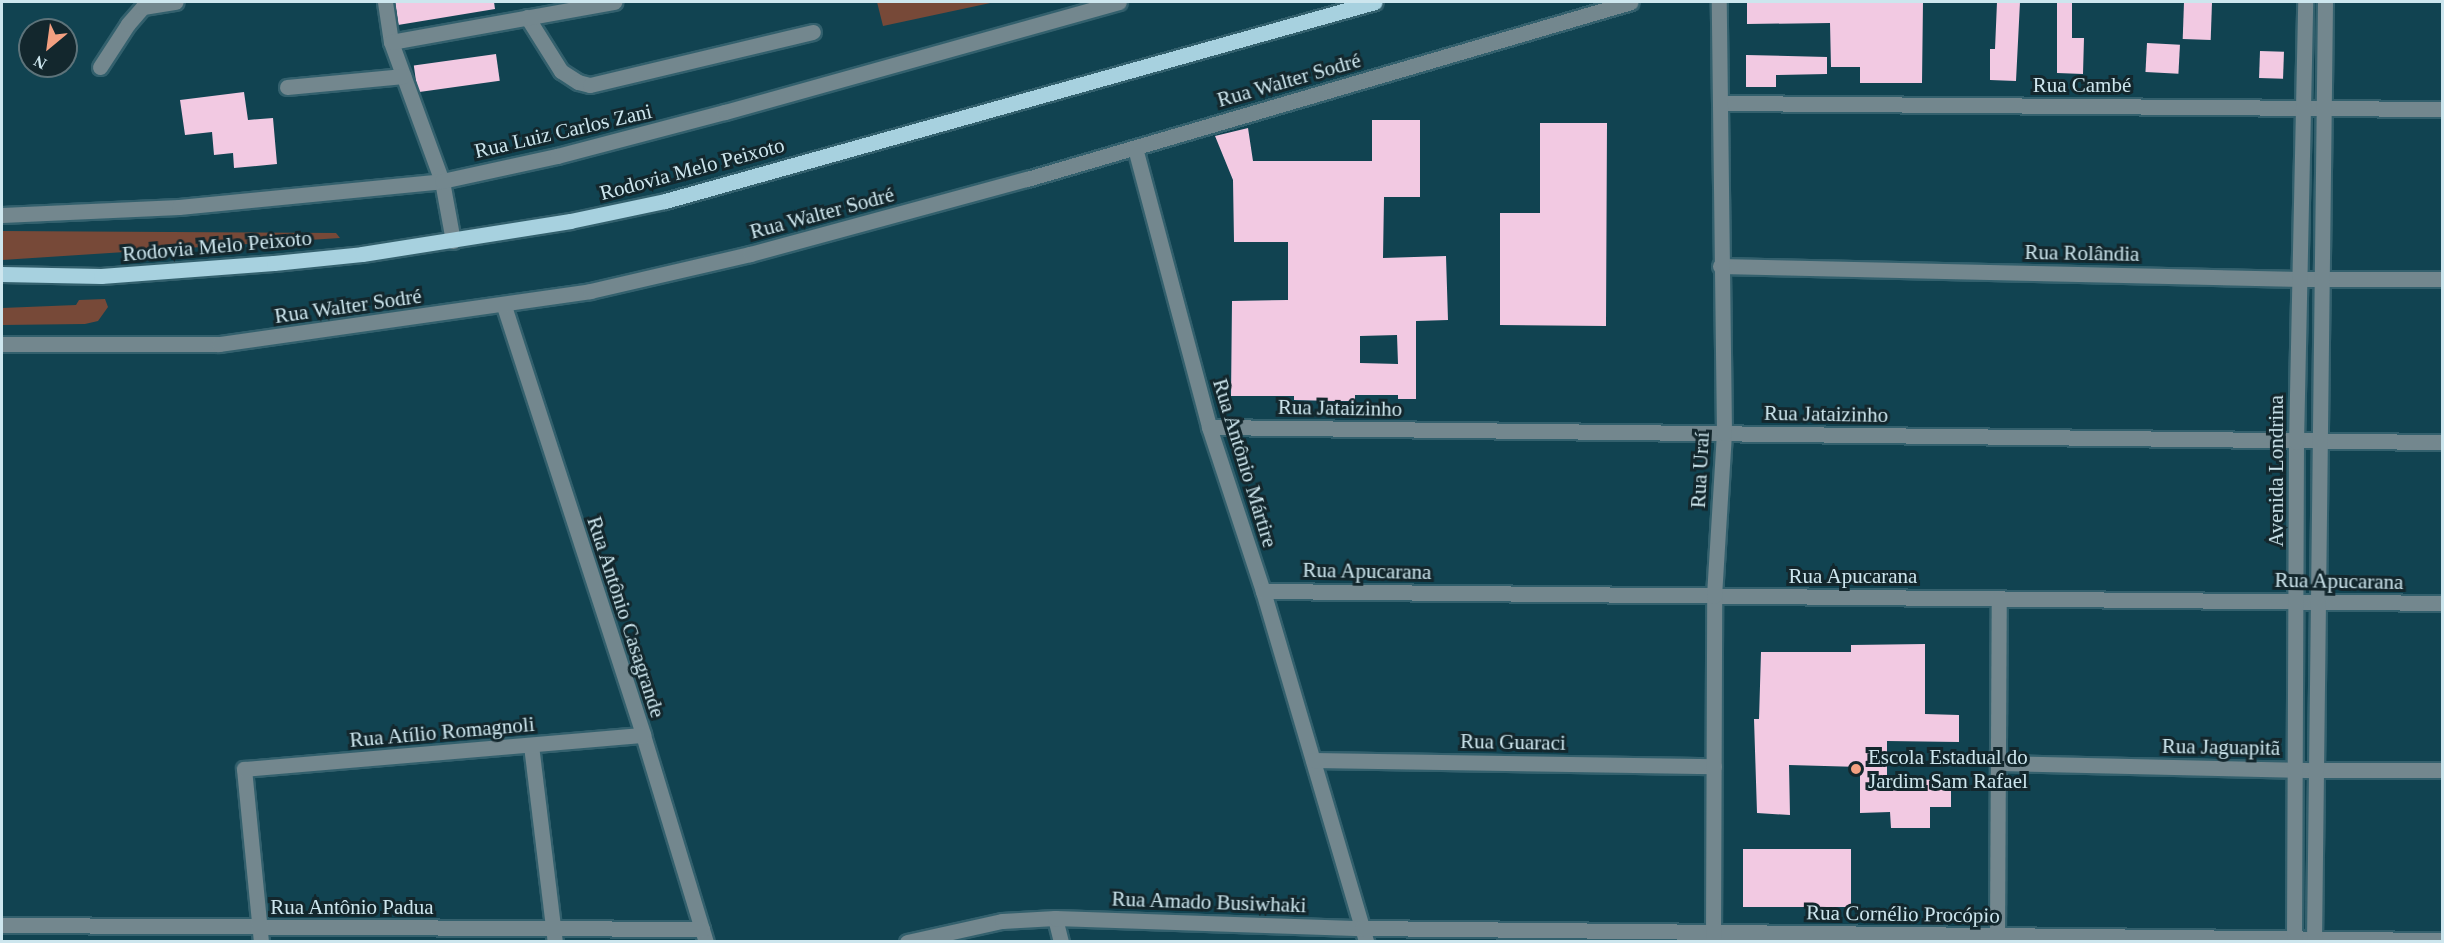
<!DOCTYPE html>
<meta charset="utf-8">
<style>
body{margin:0}
#map{position:relative;width:2444px;height:943px;overflow:hidden;background:#114351;font-family:Georgia,serif}
div>[style]{position:absolute}
.green>*{inset:0;background:#774938}
.building>*{inset:0;background:#f2c9e2;transform-origin:0 0}
.roads{filter:drop-shadow(2px 0 #33606d) drop-shadow(-2px 0 #33606d) drop-shadow(0 2px #33606d) drop-shadow(0 -2px #33606d)}
.minor>*{height:15px;margin:-7.5px;padding:0 7.5px;transform-origin:7.5px;border-radius:7.5px;background:#73878e}
.major>*{height:15px;margin:-7.5px;padding:0 7.5px;transform-origin:7.5px;border-radius:7.5px;background:#a7d1df}
.dots>*{width:16px;height:16px;translate:-50% -50%;box-sizing:border-box;border:3px solid #13272d;border-radius:50%}
span{translate:-50% -50%;white-space:nowrap;text-align:center;line-height:1.15;-webkit-text-stroke:6px #13272d;paint-order:stroke}
.street-label{font-size:21px;color:#cde6ee}
.poi-label{font-size:21px;color:#cde6ee}
.left{translate:0 -50%;text-align:left}
.frame{position:absolute;inset:0;border:3px solid #cde6ee;pointer-events:none}
.north{position:absolute;left:18px;top:18px;width:60px;height:60px;box-sizing:border-box;background:#13272d;border:2px solid #5d737a;border-radius:50%;rotate:209deg;font-size:16px;font-weight:700;line-height:24px;text-align:center;color:#cde6ee}
.north::after{content:'';display:block;margin:auto;width:21px;height:27px;background:#f3a081;clip-path:polygon(50% 0,100% 100%,50% 72%,0 100%)}
</style>
<div id="map">
<div class="green">
<div style="clip-path:polygon(877px 2px,995px 2px,883px 26px)"></div>
<div style="clip-path:polygon(2px 231px,336px 233px,340px 238px,2px 260px)"></div>
<div style="clip-path:polygon(105px 299px,108px 307px,98px 321px,85px 324px,2px 325px,2px 308px,76px 305px,79px 300px)"></div>
</div>
<div class="building">
<div style="clip-path:polygon(395px 2px,494px 2px,495px 9px,398px 25px)"></div>
<div style="clip-path:polygon(1747px 2px,1923px 2px,1922px 83px,1860px 83px,1860px 67px,1831px 67px,1830px 23px,1747px 24px)"></div>
<div style="clip-path:polygon(1997px 2px,2020px 2px,2016px 81px,1990px 80px,1990px 49px,1995px 49px)"></div>
<div style="clip-path:polygon(2057px 2px,2072px 2px,2072px 38px,2084px 38px,2083px 74px,2057px 73px)"></div>
<div style="left:2184px;top:2px;width:28px;height:37px;rotate:2deg"></div>
<div style="left:2147px;top:43px;width:33px;height:29px;rotate:3deg"></div>
<div style="left:2260px;top:51px;width:24px;height:27px;rotate:2deg"></div>
<div style="left:496px;top:54px;width:27px;height:83px;rotate:82deg"></div>
<div style="clip-path:polygon(1746px 55px,1827px 57px,1827px 74px,1776px 75px,1776px 87px,1746px 87px)"></div>
<div style="clip-path:polygon(244px 92px,248px 120px,273px 118px,277px 164px,234px 168px,233px 153px,214px 155px,212px 132px,185px 135px,180px 100px)"></div>
<div style="clip-path:polygon(evenodd,1372px 120px,1420px 120px,1420px 197px,1384px 197px,1383px 258px,1446px 256px,1448px 320px,1416px 321px,1416px 399px,1398px 399px,1398px 395px,1355px 395px,1355px 401px,1334px 401px,1294px 400px,1294px 396px,1231px 396px,1232px 301px,1288px 300px,1288px 242px,1234px 242px,1233px 180px,1215px 136px,1248px 128px,1253px 161px,1372px 161px,1372px 120px,1397px 335px,1398px 364px,1360px 363px,1360px 336px,1397px 335px)"></div>
<div style="clip-path:polygon(1540px 123px,1607px 123px,1606px 326px,1500px 325px,1500px 213px,1540px 213px)"></div>
<div style="clip-path:polygon(1925px 644px,1925px 714px,1959px 715px,1959px 742px,1887px 741px,1887px 779px,1951px 780px,1951px 807px,1930px 807px,1930px 828px,1891px 828px,1890px 812px,1860px 813px,1860px 767px,1789px 765px,1790px 815px,1757px 813px,1754px 719px,1759px 719px,1761px 652px,1851px 652px,1851px 645px)"></div>
<div style="left:1743px;top:849px;width:108px;height:58px"></div>
</div>
<div class="roads">
<div class="minor">
<div style="left:385px;top:2px;width:40px;rotate:81.5deg"></div>
<div style="left:391px;top:42px;width:148px;rotate:69.9deg"></div>
<div style="left:442px;top:181px;width:61px;rotate:79.6deg"></div>
<div style="left:527px;top:17px;width:64px;rotate:57.8deg"></div>
<div style="left:561px;top:71px;width:20px;rotate:33deg"></div>
<div style="left:578px;top:82px;width:12px;rotate:14deg"></div>
<div style="left:590px;top:85px;width:229px;rotate:-13.4deg"></div>
<div style="left:391px;top:42px;width:227px;rotate:-10.2deg"></div>
<div style="left:100px;top:67px;width:51px;rotate:-56.9deg"></div>
<div style="left:128px;top:24px;width:23px;rotate:-49deg"></div>
<div style="left:143px;top:7px;width:33px;rotate:-9deg"></div>
<div style="left:287px;top:87px;width:117px;rotate:-5.4deg"></div>
<div style="left:1721px;top:103px;width:721px;rotate:0.48deg"></div>
<div style="left:1135px;top:148px;width:289px;rotate:75.1deg"></div>
<div style="left:1209px;top:427px;width:173px;rotate:71.8deg"></div>
<div style="left:1263px;top:591px;width:366px;rotate:73.6deg"></div>
<div style="left:2px;top:215px;width:177px;rotate:-2.6deg"></div>
<div style="left:179px;top:207px;width:264px;rotate:-5.6deg"></div>
<div style="left:442px;top:181px;width:118px;rotate:-12.3deg"></div>
<div style="left:557px;top:156px;width:174px;rotate:-14.7deg"></div>
<div style="left:725px;top:112px;width:409px;rotate:-15.6deg"></div>
<div style="left:1720px;top:266px;width:581px;rotate:1.28deg"></div>
<div style="left:2301px;top:279px;width:141px"></div>
<div style="left:504px;top:306px;width:451px;rotate:72deg"></div>
<div style="left:643px;top:735px;width:216px;rotate:73.1deg"></div>
<div style="left:2px;top:344px;width:217px"></div>
<div style="left:219px;top:344px;width:375px;rotate:-8.1deg"></div>
<div style="left:590px;top:291px;width:164px;rotate:-13deg"></div>
<div style="left:750px;top:254px;width:287px;rotate:-15.2deg"></div>
<div style="left:1027px;top:179px;width:629px;rotate:-16.33deg"></div>
<div style="left:1209px;top:427px;width:1233px;rotate:0.7deg"></div>
<div style="left:1263px;top:591px;width:1179px;rotate:0.58deg"></div>
<div style="left:531px;top:745px;width:198px;rotate:83.1deg"></div>
<div style="left:1313px;top:760px;width:401px;rotate:0.9deg"></div>
<div style="left:1998px;top:763px;width:318px;rotate:1.3deg"></div>
<div style="left:2316px;top:770px;width:126px"></div>
<div style="left:1055px;top:918px;width:25px;rotate:76deg"></div>
<div style="left:2px;top:925px;width:700px;rotate:0.33deg"></div>
<div style="left:1997px;top:935px;width:337px;rotate:-89.7deg"></div>
<div style="left:261px;top:942px;width:174px;rotate:-95.6deg"></div>
<div style="left:244px;top:769px;width:400px;rotate:-4.9deg"></div>
<div style="left:907px;top:942px;width:97px;rotate:-12.5deg"></div>
<div style="left:1002px;top:921px;width:53px;rotate:-3.2deg"></div>
<div style="left:1055px;top:918px;width:307px;rotate:1.9deg"></div>
<div style="left:1362px;top:928px;width:1080px;rotate:0.64deg"></div>
<div style="left:1713px;top:942px;width:346px;rotate:-89.8deg"></div>
<div style="left:1714px;top:596px;width:163px;rotate:-86.5deg"></div>
<div style="left:1724px;top:433px;width:431px;rotate:-90.7deg"></div>
<div style="left:2294px;top:942px;width:500px;rotate:-89.77deg"></div>
<div style="left:2296px;top:442px;width:440px;rotate:-88.8deg"></div>
<div style="left:2314px;top:942px;width:940px;rotate:-89.33deg"></div>
</div>
<div class="major">
<div style="left:2px;top:274px;width:99px;rotate:1.2deg"></div>
<div style="left:101px;top:276px;width:173px;rotate:-4.3deg"></div>
<div style="left:274px;top:263px;width:88px;rotate:-5.8deg"></div>
<div style="left:362px;top:254px;width:211px;rotate:-9deg"></div>
<div style="left:570px;top:221px;width:97px;rotate:-11.9deg"></div>
<div style="left:665px;top:201px;width:737px;rotate:-15.66deg"></div>
</div>
</div>
<div class="dots">
<div style="left:1856px;top:769px;background:#f3a081"></div>
</div>
<div class="street-label">
<span style="left:1289px;top:80px;rotate:-16deg">Rua Walter Sodré</span>
<span style="left:2082px;top:85px">Rua Cambé</span>
<span style="left:563px;top:131px;rotate:-13deg">Rua Luiz Carlos Zani</span>
<span style="left:692px;top:169px;rotate:-15deg">Rodovia Melo Peixoto</span>
<span style="left:822px;top:213px;rotate:-15deg">Rua Walter Sodré</span>
<span style="left:217px;top:246px;rotate:-5deg">Rodovia Melo Peixoto</span>
<span style="left:2082px;top:253px;rotate:1deg">Rua Rolândia</span>
<span style="left:348px;top:306px;rotate:-8deg">Rua Walter Sodré</span>
<span style="left:1340px;top:408px;rotate:1deg">Rua Jataizinho</span>
<span style="left:1826px;top:414px;rotate:1deg">Rua Jataizinho</span>
<span style="left:1245px;top:463px;rotate:73deg">Rua Antônio Mártire</span>
<span style="left:1700px;top:470px;rotate:-87deg">Rua Uraí</span>
<span style="left:2276px;top:471px;rotate:-90deg">Avenida Londrina</span>
<span style="left:1367px;top:571px;rotate:1deg">Rua Apucarana</span>
<span style="left:1853px;top:576px">Rua Apucarana</span>
<span style="left:2339px;top:581px;rotate:1deg">Rua Apucarana</span>
<span style="left:626px;top:617px;rotate:72deg">Rua Antônio Casagrande</span>
<span style="left:442px;top:732px;rotate:-5deg">Rua Atílio Romagnoli</span>
<span style="left:1513px;top:742px;rotate:1deg">Rua Guaraci</span>
<span style="left:2221px;top:747px;rotate:1deg">Rua Jaguapitã</span>
<span style="left:1209px;top:902px;rotate:2deg">Rua Amado Busiwhaki</span>
<span style="left:352px;top:907px">Rua Antônio Padua</span>
<span style="left:1903px;top:914px;rotate:1deg">Rua Cornélio Procópio</span>
</div>
<div class="poi-label">
<span class="left" style="left:1868px;top:769px">Escola Estadual do<br>Jardim Sam Rafael</span>
</div>
<div class="frame"></div>
<div class="north">N</div>
</div>
